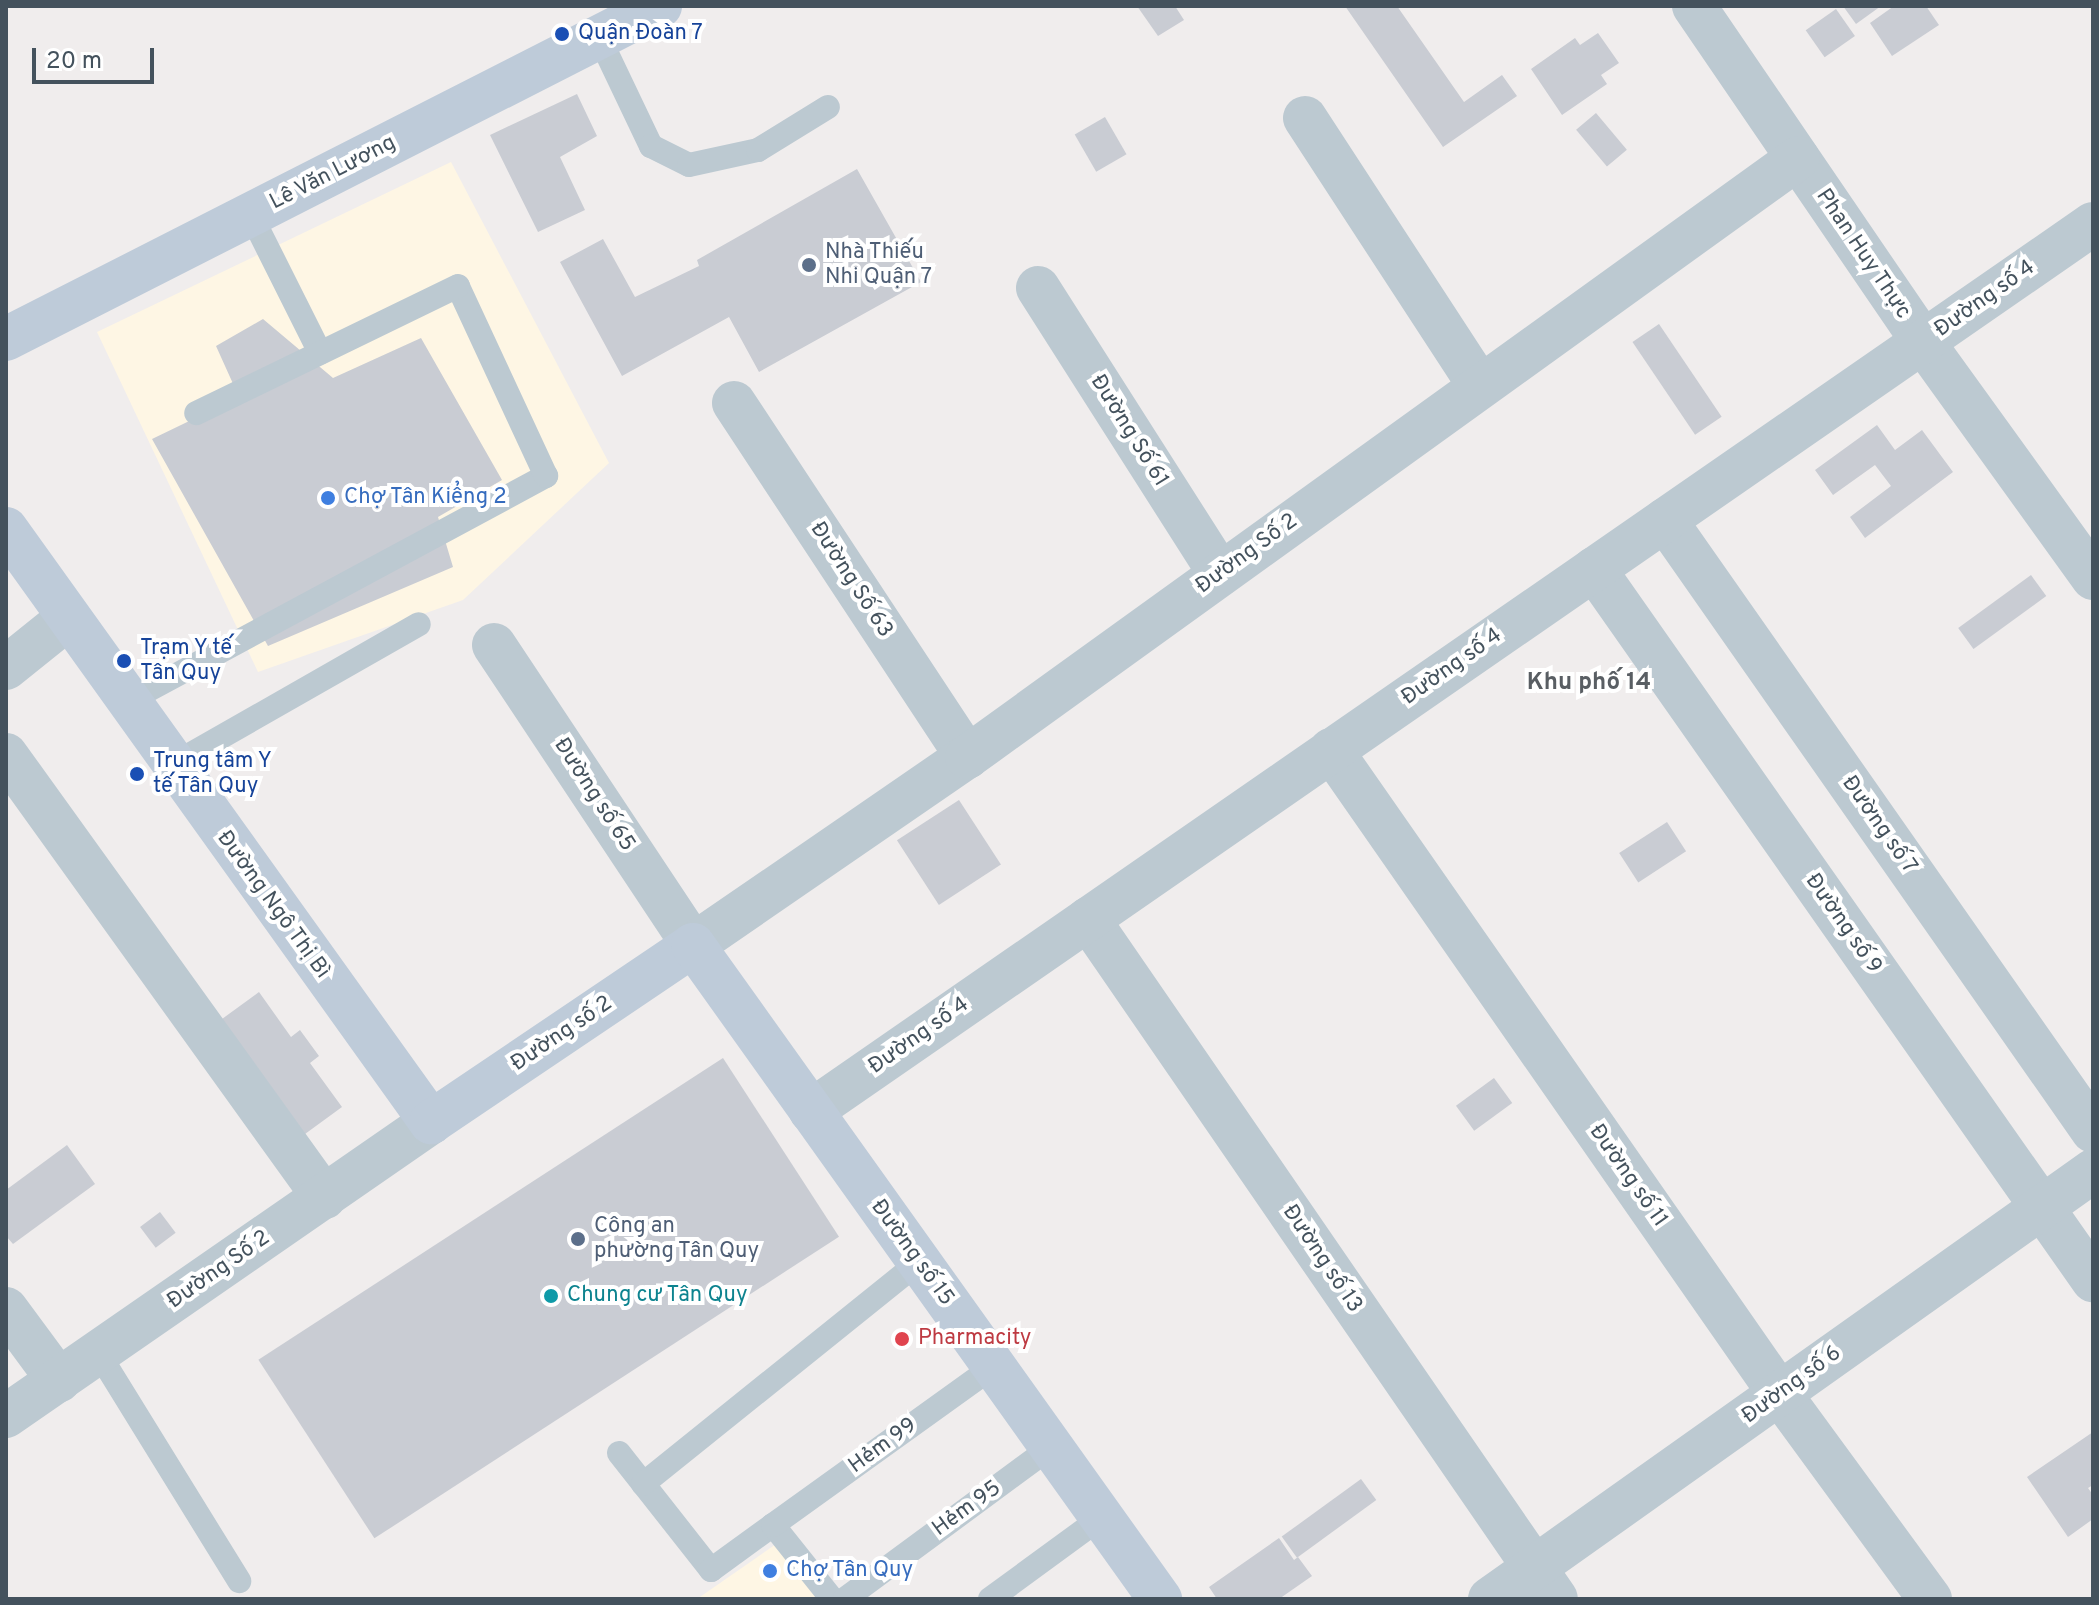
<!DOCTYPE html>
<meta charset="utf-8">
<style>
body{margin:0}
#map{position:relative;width:2099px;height:1605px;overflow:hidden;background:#f0eded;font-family:Overpass,sans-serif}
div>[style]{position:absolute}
.commercial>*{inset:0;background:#fef6e4}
.building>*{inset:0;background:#c9ccd3;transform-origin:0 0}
.lane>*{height:24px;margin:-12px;padding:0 12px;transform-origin:12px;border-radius:12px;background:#bcc9d1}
.street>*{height:44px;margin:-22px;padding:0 22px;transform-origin:22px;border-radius:22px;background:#bcc9d1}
.secondary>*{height:44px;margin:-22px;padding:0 22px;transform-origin:22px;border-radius:22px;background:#becbd9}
.dots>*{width:22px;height:22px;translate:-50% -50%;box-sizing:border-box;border:4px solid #fff;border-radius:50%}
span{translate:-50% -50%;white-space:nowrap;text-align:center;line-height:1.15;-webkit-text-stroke:8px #fff;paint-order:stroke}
.transit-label{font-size:22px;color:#164399}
.left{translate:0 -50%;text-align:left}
.street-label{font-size:22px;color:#44525d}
.service-label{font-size:22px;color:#4e5e75}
.shop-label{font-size:22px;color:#366cbe}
.culture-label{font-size:22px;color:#0d838f}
.health-label{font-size:22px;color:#be3a42}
.neighbourhood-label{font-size:24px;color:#595e63;font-weight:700}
.frame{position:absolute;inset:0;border:8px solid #44525d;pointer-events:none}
.scale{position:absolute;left:32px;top:48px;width:122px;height:36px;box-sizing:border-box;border:4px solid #44525d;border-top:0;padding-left:10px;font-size:24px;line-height:28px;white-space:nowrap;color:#44525d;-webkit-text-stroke:6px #fff;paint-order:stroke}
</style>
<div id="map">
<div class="commercial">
<div style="clip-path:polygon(451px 162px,609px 463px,463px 600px,258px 672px,97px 332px)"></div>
<div style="clip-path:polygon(779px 1542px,826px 1599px,697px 1599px)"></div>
</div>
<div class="building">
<div style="clip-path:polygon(1137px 6px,1175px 6px,1184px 20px,1158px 36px)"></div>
<div style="clip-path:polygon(1345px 6px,1397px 6px,1464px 102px,1502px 75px,1517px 96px,1443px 147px)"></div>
<div style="clip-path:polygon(1843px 6px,1881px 6px,1856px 24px)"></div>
<div style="clip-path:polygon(1894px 6px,1926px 6px,1939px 25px,1892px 56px,1870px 23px)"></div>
<div style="left:1836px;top:9px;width:33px;height:37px;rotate:55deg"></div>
<div style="clip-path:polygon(1598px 33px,1619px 63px,1601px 75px,1607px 84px,1562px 115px,1531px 69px,1575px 38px,1580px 45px)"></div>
<div style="clip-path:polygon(577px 94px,597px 136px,560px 157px,585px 210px,538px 232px,490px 135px)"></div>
<div style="left:1596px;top:113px;width:48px;height:26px;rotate:50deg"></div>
<div style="left:1105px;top:117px;width:43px;height:35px;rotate:60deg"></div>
<div style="clip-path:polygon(857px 169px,921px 282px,759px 372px,729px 317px,622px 376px,560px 262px,603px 239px,635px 297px,699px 266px,697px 260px)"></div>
<div style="clip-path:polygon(263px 319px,333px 378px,421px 338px,502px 480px,438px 517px,453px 567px,268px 646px,152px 439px,239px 397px,216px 346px)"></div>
<div style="left:1659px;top:324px;width:112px;height:32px;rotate:56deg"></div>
<div style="clip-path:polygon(1877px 425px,1895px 450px,1922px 430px,1953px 472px,1865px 538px,1850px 517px,1891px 486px,1875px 465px,1833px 495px,1815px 470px)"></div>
<div style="left:2031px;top:575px;width:26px;height:90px;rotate:54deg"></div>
<div style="left:959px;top:800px;width:77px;height:74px;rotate:57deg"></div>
<div style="left:1667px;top:822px;width:35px;height:57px;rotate:57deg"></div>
<div style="clip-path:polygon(259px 992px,291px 1037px,300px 1030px,319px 1056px,310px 1063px,342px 1107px,305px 1134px,222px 1019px)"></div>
<div style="left:723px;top:1058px;width:213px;height:554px;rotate:57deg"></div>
<div style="left:1494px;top:1078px;width:31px;height:47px;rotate:54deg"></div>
<div style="clip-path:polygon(67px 1145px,95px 1184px,13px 1244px,6px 1236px,6px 1190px)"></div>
<div style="left:160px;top:1212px;width:26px;height:25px;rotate:53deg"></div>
<div style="clip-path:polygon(2093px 1432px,2093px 1485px,2088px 1488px,2093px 1495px,2093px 1519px,2068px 1537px,2027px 1477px)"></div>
<div style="left:1361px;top:1479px;width:26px;height:98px;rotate:54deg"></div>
<div style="clip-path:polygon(1279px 1538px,1294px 1560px,1298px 1557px,1312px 1576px,1279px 1599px,1217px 1599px,1209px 1587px)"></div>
</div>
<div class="lane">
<div style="left:599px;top:37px;width:121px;rotate:64.5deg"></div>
<div style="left:651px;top:146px;width:42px;rotate:26.6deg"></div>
<div style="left:689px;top:165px;width:71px;rotate:-12.3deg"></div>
<div style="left:758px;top:150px;width:82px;rotate:-31.6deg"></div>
<div style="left:251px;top:215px;width:154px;rotate:63.4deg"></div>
<div style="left:128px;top:701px;width:475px;rotate:-28.3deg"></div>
<div style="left:546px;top:476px;width:209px;rotate:-114.9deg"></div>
<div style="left:458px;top:286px;width:291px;rotate:154.1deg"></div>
<div style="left:172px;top:765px;width:284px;rotate:-29.7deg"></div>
<div style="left:99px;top:1354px;width:267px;rotate:58.3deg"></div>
<div style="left:619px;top:1453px;width:149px;rotate:51.8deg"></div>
<div style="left:711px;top:1570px;width:77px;rotate:-36deg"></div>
<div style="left:773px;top:1525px;width:95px;rotate:51.4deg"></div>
<div style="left:643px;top:1484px;width:354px;rotate:-38.8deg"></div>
<div style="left:773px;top:1525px;width:272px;rotate:-35.7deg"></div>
<div style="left:845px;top:1599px;width:256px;rotate:-36.4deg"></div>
<div style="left:990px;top:1599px;width:139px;rotate:-36.2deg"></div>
</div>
<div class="street">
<div style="left:1694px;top:6px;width:407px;rotate:55.7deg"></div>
<div style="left:1923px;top:342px;width:291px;rotate:54.2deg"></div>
<div style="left:1305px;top:118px;width:320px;rotate:56.9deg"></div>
<div style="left:1038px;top:288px;width:339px;rotate:57.5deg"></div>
<div style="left:734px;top:403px;width:424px;rotate:56.6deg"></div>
<div style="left:1665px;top:520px;width:746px;rotate:54.99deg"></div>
<div style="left:1594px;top:569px;width:869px;rotate:54.94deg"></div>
<div style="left:494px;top:645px;width:360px;rotate:56.4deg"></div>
<div style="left:693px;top:945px;width:332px;rotate:-34.5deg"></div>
<div style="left:967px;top:757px;width:1024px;rotate:-35.78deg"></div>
<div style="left:6px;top:668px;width:80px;rotate:-38.9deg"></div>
<div style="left:1331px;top:750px;width:785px;rotate:55.12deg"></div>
<div style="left:1780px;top:1394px;width:254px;rotate:53.8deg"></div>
<div style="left:6px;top:755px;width:545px;rotate:54.27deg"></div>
<div style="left:1088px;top:919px;width:825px;rotate:55.46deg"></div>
<div style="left:811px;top:1111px;width:1559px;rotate:-34.68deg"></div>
<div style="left:6px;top:1309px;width:89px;rotate:53.6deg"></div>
<div style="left:6px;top:1416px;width:517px;rotate:-34.67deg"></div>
<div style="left:1490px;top:1599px;width:739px;rotate:-35.37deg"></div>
</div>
<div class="secondary">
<div style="left:6px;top:339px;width:734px;rotate:-26.98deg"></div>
<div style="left:6px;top:529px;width:730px;rotate:54.37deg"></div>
<div style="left:431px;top:1122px;width:316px;rotate:-34deg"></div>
<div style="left:693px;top:945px;width:804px;rotate:54.47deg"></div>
</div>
<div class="dots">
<div style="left:562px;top:34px;background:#1a4fb4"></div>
<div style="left:809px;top:265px;background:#5c6f8a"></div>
<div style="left:328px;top:498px;background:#3f7fe0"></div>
<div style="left:124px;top:661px;background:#1a4fb4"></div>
<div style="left:137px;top:774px;background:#1a4fb4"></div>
<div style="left:578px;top:1239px;background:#5c6f8a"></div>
<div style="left:551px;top:1296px;background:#0f9aa8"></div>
<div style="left:902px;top:1339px;background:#e0444e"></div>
<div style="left:770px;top:1571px;background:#3f7fe0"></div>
</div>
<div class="transit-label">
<span class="left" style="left:578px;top:34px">Quận Đoàn 7</span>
<span class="left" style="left:140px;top:661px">Trạm Y tế<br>Tân Quy</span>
<span class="left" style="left:153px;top:774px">Trung tâm Y<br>tế Tân Quy</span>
</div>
<div class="street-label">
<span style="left:333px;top:173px;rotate:-27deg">Lê Văn Lương</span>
<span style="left:1863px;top:254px;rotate:56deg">Phan Huy Thực</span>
<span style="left:1985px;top:299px;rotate:-35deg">Đường số 4</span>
<span style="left:1129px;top:431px;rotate:58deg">Đường Số 61</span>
<span style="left:1247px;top:554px;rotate:-36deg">Đường Số 2</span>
<span style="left:851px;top:580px;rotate:57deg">Đường Số 63</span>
<span style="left:1452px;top:667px;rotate:-35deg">Đường số 4</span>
<span style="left:594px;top:795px;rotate:57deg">Đường số 65</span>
<span style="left:1879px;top:825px;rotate:55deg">Đường số 7</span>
<span style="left:273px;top:905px;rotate:54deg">Đường Ngô Thị Bì</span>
<span style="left:1843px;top:924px;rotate:55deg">Đường số 9</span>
<span style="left:562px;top:1034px;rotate:-34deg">Đường số 2</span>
<span style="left:919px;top:1036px;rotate:-35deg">Đường số 4</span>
<span style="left:1628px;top:1176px;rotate:55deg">Đường số 11</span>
<span style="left:912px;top:1253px;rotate:54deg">Đường số 15</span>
<span style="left:1322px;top:1259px;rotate:56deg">Đường số 13</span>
<span style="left:219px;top:1270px;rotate:-35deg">Đường Số 2</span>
<span style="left:1792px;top:1385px;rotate:-36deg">Đường số 6</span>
<span style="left:883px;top:1446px;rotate:-36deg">Hẻm 99</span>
<span style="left:967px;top:1509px;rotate:-36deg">Hẻm 95</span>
</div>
<div class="service-label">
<span class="left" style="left:825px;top:265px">Nhà Thiếu<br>Nhi Quận 7</span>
<span class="left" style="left:594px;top:1239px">Công an<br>phường Tân Quy</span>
</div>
<div class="shop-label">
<span class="left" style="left:344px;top:498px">Chợ Tân Kiểng 2</span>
<span class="left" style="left:786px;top:1571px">Chợ Tân Quy</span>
</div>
<div class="culture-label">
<span class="left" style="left:567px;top:1296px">Chung cư Tân Quy</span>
</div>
<div class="health-label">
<span class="left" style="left:918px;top:1339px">Pharmacity</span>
</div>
<div class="neighbourhood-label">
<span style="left:1589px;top:684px">Khu phố 14</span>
</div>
<div class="frame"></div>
<div class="scale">20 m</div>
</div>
